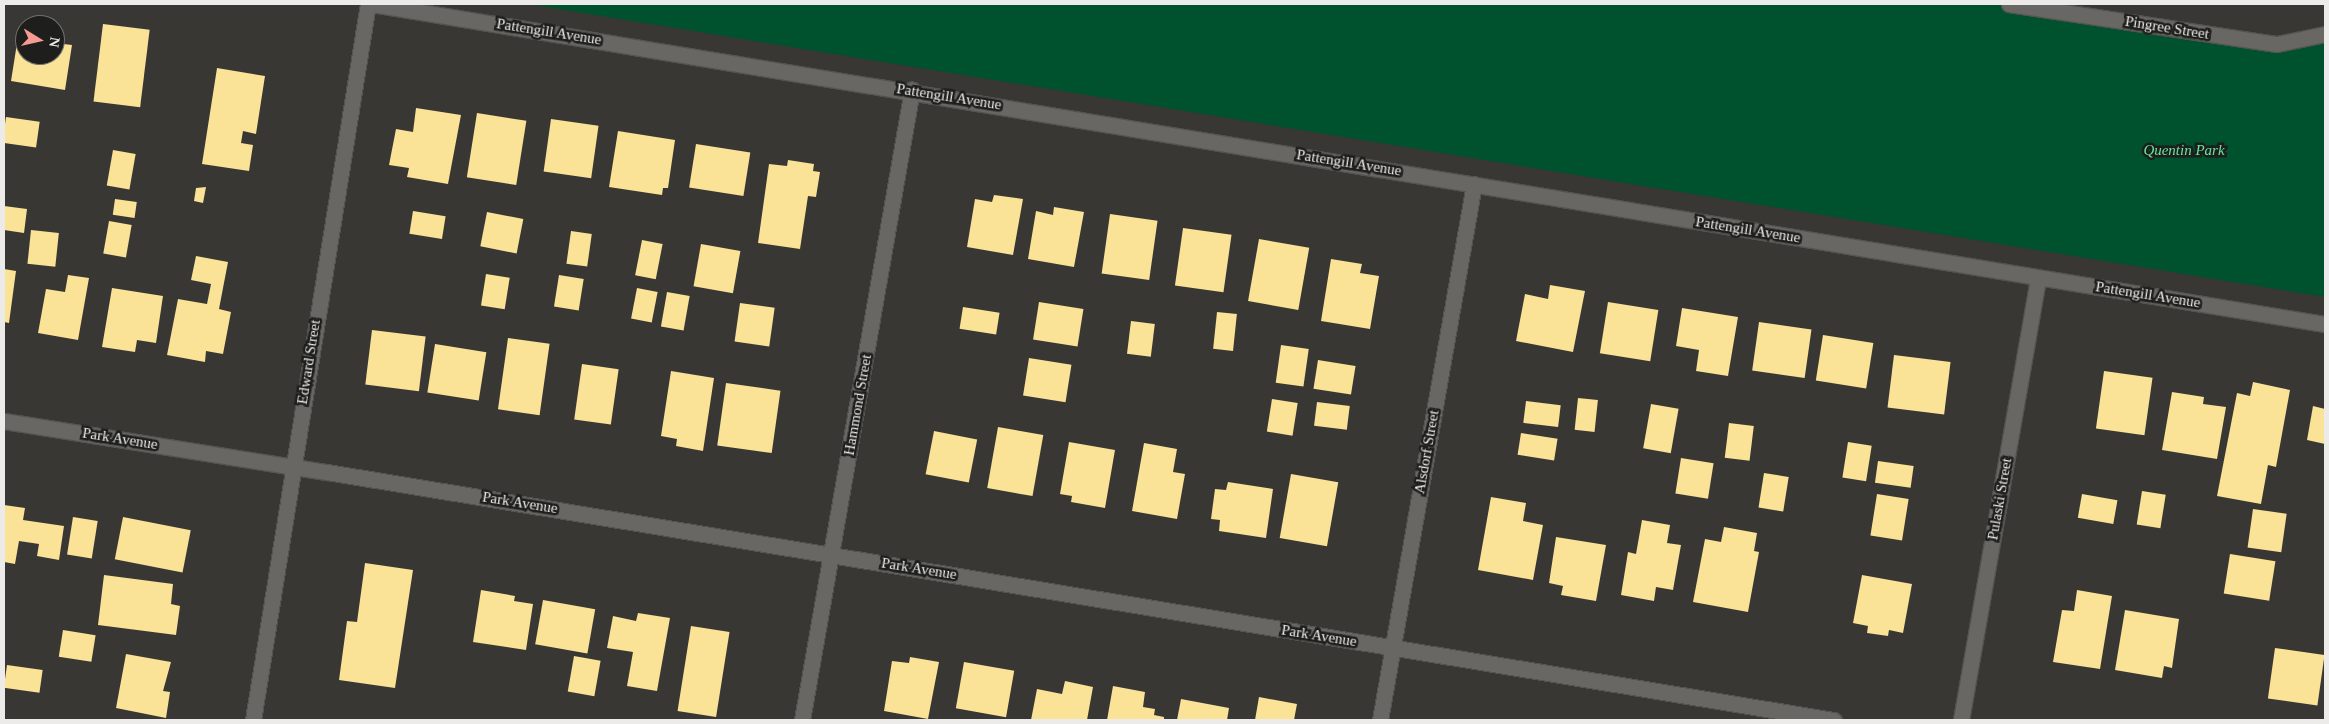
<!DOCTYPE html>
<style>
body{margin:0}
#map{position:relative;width:2329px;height:724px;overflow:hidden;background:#383733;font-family:Georgia,serif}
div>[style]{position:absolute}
.green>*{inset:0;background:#00512d}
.building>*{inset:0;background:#fae296;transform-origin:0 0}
.roads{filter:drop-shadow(1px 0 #545351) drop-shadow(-1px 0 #545351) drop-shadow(0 1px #545351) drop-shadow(0 -1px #545351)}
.minor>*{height:15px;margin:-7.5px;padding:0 7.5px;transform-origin:7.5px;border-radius:7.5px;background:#686763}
span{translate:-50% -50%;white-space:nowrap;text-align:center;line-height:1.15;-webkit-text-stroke:5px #1e1e1c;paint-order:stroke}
.street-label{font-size:15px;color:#ecebe9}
.park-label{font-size:15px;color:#66e59d;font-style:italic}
.frame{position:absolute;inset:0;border:5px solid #ecebe9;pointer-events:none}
.north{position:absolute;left:15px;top:15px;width:50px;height:50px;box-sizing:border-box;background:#1e1e1c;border:1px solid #70706e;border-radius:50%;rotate:99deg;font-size:14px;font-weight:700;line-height:20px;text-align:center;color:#ecebe9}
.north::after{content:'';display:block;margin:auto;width:18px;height:22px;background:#f59c92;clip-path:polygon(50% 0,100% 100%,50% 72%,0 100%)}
</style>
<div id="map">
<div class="green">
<div style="clip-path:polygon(528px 4px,2027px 4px,2262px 41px,2325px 29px,2325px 297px)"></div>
</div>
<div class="building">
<div style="left:103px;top:24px;width:47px;height:78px;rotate:7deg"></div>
<div style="clip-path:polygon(18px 37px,25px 38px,25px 55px,55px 55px,55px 43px,72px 45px,65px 90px,11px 81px)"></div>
<div style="clip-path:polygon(217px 68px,265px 76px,256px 134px,243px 131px,241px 143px,253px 145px,249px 171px,202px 164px)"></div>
<div style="clip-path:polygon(416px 108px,461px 115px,448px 184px,407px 177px,409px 168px,389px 165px,396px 129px,413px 132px)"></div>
<div style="left:477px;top:113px;width:50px;height:65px;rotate:9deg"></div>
<div style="left:6px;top:117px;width:34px;height:26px;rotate:8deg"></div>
<div style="left:551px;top:119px;width:48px;height:53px;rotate:8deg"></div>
<div style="clip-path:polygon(618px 131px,675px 140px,668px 188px,663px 188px,662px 195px,609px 187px)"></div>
<div style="left:696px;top:144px;width:55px;height:44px;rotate:9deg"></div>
<div style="left:113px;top:150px;width:23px;height:36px;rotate:10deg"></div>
<div style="clip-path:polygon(788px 160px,814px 164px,813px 171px,820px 172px,816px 197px,808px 196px,800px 249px,758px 243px,769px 164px,787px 166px)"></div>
<div style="clip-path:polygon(206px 187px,203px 203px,194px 201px,196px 188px)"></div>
<div style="clip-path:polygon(994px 195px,1023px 199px,1013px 255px,967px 247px,975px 199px,992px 202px)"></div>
<div style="left:115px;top:199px;width:22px;height:16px;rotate:8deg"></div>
<div style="clip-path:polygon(4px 206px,27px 209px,24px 233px,4px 230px)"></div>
<div style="clip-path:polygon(1054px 207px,1084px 212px,1074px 267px,1028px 259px,1036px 211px,1053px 215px)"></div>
<div style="left:413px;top:211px;width:33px;height:23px;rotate:9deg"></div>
<div style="left:487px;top:212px;width:37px;height:35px;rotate:11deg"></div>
<div style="left:1110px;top:214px;width:48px;height:60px;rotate:8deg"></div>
<div style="left:109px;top:221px;width:23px;height:33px;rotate:10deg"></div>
<div style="left:1183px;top:228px;width:49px;height:58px;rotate:8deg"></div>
<div style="left:31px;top:230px;width:28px;height:34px;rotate:6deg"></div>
<div style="left:571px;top:231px;width:21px;height:33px;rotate:8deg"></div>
<div style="left:1259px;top:239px;width:51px;height:63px;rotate:10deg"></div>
<div style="left:642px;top:240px;width:21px;height:36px;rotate:11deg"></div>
<div style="left:701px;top:244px;width:40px;height:43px;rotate:10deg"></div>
<div style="clip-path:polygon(196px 256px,228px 262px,219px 309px,231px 312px,223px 354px,206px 351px,205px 362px,167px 355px,178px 299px,207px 304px,211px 284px,191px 280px)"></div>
<div style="clip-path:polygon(1331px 259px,1362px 264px,1360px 273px,1379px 276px,1370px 329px,1321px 321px)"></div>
<div style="clip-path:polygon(4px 269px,16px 271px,9px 323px,4px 322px)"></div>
<div style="left:486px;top:274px;width:24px;height:32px;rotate:9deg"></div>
<div style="clip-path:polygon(68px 275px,89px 278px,78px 340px,38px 333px,46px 289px,65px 292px)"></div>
<div style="left:559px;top:275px;width:25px;height:32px;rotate:9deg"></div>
<div style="clip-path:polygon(1550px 285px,1585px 291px,1573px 352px,1516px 341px,1525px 294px,1548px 299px)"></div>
<div style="clip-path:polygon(112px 288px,163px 296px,156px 343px,137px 340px,135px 352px,102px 347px)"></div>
<div style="left:637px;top:288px;width:21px;height:31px;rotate:11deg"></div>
<div style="left:667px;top:292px;width:23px;height:35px;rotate:10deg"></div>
<div style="left:1039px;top:302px;width:45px;height:38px;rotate:9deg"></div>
<div style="left:1608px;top:302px;width:51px;height:52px;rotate:9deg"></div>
<div style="left:740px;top:303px;width:35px;height:39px;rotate:8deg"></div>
<div style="left:963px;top:307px;width:37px;height:22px;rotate:9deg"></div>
<div style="clip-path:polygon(1682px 308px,1738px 317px,1728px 376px,1696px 371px,1699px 350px,1676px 346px)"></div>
<div style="left:1217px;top:312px;width:20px;height:37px;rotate:6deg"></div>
<div style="left:1131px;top:321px;width:24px;height:33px;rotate:7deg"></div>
<div style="left:1759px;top:322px;width:53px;height:49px;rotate:8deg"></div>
<div style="left:372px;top:330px;width:54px;height:55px;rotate:7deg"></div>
<div style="left:1823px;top:335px;width:51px;height:46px;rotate:9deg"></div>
<div style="left:508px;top:338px;width:42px;height:72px;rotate:8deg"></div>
<div style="left:435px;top:344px;width:52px;height:49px;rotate:9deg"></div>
<div style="left:1281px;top:345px;width:28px;height:38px;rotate:8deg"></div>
<div style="left:1894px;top:355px;width:57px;height:53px;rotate:7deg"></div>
<div style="left:1029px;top:358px;width:43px;height:38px;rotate:9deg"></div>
<div style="left:1318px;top:360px;width:38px;height:29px;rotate:9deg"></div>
<div style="left:582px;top:364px;width:37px;height:56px;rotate:8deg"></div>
<div style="clip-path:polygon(671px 371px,714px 378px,703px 451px,676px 446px,677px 439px,661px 436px)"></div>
<div style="left:2104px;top:371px;width:49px;height:58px;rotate:8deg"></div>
<div style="clip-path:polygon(2253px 382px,2290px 390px,2276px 467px,2268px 465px,2261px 504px,2217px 496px,2237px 393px,2250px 396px)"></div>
<div style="left:726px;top:383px;width:55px;height:63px;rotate:8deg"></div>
<div style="clip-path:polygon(2172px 392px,2204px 397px,2203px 404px,2226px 407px,2217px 459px,2162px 450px)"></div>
<div style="left:1578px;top:398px;width:20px;height:32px;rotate:6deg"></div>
<div style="left:1272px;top:399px;width:26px;height:33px;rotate:9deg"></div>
<div style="left:1526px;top:401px;width:35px;height:22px;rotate:7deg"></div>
<div style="left:1317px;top:402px;width:33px;height:24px;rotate:7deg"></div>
<div style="left:1651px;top:404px;width:28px;height:45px;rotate:10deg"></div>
<div style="clip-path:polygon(2313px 406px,2325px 409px,2325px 444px,2307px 440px)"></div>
<div style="left:1729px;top:423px;width:25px;height:35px;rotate:7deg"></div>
<div style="left:998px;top:427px;width:46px;height:62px;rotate:10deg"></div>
<div style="left:934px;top:431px;width:44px;height:44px;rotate:11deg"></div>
<div style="left:1521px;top:433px;width:37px;height:22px;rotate:9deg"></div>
<div style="clip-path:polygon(1069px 442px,1115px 450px,1105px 508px,1071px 502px,1072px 496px,1060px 494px)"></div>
<div style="left:1848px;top:442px;width:24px;height:36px;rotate:9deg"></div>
<div style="clip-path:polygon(1144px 443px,1177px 449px,1173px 472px,1185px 474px,1177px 519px,1132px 511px)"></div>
<div style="left:1681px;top:458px;width:33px;height:36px;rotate:9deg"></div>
<div style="left:1878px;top:461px;width:36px;height:22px;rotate:8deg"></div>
<div style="left:1764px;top:473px;width:25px;height:35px;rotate:9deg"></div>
<div style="left:1291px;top:474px;width:48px;height:65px;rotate:10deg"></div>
<div style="clip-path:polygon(1228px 482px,1273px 489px,1266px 538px,1219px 531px,1220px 520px,1211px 519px,1215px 489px,1226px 490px)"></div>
<div style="left:2142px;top:491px;width:24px;height:34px;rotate:9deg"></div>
<div style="left:1877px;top:494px;width:32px;height:42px;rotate:9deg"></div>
<div style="left:2082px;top:494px;width:36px;height:24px;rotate:10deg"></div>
<div style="clip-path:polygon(1491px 497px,1526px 503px,1523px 521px,1543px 525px,1533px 580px,1478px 570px)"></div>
<div style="clip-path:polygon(4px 505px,25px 508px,23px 520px,64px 526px,59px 560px,37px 556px,39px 544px,19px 541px,15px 564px,4px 562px)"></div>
<div style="left:2253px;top:509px;width:34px;height:39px;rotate:8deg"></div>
<div style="left:73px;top:517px;width:25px;height:38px;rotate:9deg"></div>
<div style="left:123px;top:517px;width:69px;height:43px;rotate:11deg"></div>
<div style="clip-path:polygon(1642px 520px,1670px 525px,1667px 543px,1681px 545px,1673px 590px,1656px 587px,1654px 601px,1621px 595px,1628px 552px,1636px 554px)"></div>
<div style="clip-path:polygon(1724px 527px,1757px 533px,1754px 551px,1759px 552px,1748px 612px,1693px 602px,1705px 539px,1721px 542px)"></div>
<div style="clip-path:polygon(1556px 537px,1606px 545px,1596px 601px,1561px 595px,1563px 586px,1549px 583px)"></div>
<div style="left:2230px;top:554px;width:46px;height:40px;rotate:9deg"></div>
<div style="clip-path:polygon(365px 563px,413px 570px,395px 688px,339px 680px,347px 621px,357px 622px)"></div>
<div style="clip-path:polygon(104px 575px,173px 584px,171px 604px,180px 606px,176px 635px,98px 625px)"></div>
<div style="clip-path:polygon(1862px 575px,1912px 584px,1903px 633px,1889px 630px,1888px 636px,1867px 633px,1868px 626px,1853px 623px)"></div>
<div style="clip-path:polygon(481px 590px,515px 596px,514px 601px,533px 604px,526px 650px,473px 642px)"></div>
<div style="clip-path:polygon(2077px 590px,2112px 596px,2100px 669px,2053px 662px,2062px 610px,2074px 611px)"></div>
<div style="left:543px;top:600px;width:53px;height:45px;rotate:10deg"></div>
<div style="clip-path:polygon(2125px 610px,2179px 619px,2172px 668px,2164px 666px,2162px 678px,2115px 670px)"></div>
<div style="clip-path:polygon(638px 613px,670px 618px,657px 691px,627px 686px,633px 652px,607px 648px,613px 616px,636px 621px)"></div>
<div style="left:691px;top:626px;width:39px;height:86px;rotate:9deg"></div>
<div style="left:63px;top:630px;width:33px;height:27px;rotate:9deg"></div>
<div style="left:2275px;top:648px;width:50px;height:51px;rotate:8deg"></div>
<div style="clip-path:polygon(126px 654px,171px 662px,163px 691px,170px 692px,166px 718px,116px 708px)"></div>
<div style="left:574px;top:656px;width:27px;height:36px;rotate:10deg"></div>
<div style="clip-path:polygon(910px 657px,939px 662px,928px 719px,884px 711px,892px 661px,909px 663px)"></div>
<div style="left:964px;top:662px;width:51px;height:47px;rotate:10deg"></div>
<div style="left:7px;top:665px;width:36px;height:23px;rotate:8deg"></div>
<div style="clip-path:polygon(1065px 681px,1093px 687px,1087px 720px,1031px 720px,1037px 689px,1062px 694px)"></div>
<div style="clip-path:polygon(1113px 686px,1145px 692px,1143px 707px,1155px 709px,1154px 715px,1164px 717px,1164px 720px,1107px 720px)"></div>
<div style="clip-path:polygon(1259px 697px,1297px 704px,1294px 720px,1255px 720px)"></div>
<div style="clip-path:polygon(1181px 699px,1229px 708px,1227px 720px,1177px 720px)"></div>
</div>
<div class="roads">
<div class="minor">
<div style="left:372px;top:4px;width:1979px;rotate:9.31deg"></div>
<div style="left:2009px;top:4px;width:271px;rotate:8.5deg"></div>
<div style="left:2277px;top:44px;width:49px;rotate:-11.8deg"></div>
<div style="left:4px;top:421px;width:327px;rotate:9deg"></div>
<div style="left:327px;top:472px;width:1527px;rotate:9.35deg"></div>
<div style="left:253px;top:720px;width:725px;rotate:-80.88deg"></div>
<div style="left:802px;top:720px;width:640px;rotate:-80.1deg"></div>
<div style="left:1380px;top:720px;width:544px;rotate:-80.05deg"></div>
<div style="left:1961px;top:720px;width:449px;rotate:-80.1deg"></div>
</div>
</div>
<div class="street-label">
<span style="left:2167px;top:28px;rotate:9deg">Pingree Street</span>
<span style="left:549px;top:32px;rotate:9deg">Pattengill Avenue</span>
<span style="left:949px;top:97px;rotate:9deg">Pattengill Avenue</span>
<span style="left:1349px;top:163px;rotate:9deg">Pattengill Avenue</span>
<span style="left:1748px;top:230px;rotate:9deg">Pattengill Avenue</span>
<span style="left:2148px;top:295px;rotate:9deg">Pattengill Avenue</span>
<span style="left:309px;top:362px;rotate:-81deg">Edward Street</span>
<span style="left:858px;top:405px;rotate:-80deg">Hammond Street</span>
<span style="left:120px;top:439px;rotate:9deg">Park Avenue</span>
<span style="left:1427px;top:452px;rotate:-80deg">Alsdorf Street</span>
<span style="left:2000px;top:499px;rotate:-80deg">Pulaski Street</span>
<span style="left:520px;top:503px;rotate:9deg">Park Avenue</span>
<span style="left:919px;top:569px;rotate:9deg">Park Avenue</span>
<span style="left:1319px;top:636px;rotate:9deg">Park Avenue</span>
</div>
<div class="park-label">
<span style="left:2184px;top:151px">Quentin Park</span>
</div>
<div class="frame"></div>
<div class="north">N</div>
</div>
